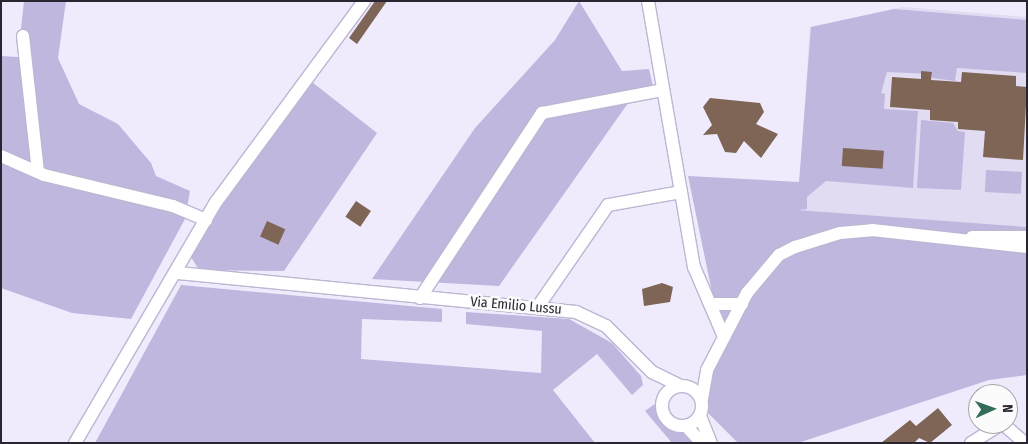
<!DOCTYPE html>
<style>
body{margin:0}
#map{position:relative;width:1028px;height:444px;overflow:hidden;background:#efebfd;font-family:"Fira Sans Condensed",sans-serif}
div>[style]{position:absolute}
.built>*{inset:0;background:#e1dcf2}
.green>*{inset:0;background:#c0b7de;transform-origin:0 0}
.building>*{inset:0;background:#7e6556;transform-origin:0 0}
.roads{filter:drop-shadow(1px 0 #bdb6d2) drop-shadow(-1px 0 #bdb6d2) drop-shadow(0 1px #bdb6d2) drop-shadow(0 -1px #bdb6d2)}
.minor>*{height:12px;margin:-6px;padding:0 6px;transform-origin:6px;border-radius:6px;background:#fff}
.minor>.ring{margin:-6px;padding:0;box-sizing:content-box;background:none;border:12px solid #fff;border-radius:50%}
span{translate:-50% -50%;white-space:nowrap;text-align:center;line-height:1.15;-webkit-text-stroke:5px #fbfbfb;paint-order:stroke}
.street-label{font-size:14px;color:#292631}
.frame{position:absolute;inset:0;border:2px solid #292631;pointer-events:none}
.north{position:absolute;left:968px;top:384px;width:50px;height:50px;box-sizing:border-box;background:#fbfbfb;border:1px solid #a7a6aa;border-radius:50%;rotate:88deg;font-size:14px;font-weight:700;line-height:20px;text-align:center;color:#292631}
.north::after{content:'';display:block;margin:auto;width:18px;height:22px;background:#326d58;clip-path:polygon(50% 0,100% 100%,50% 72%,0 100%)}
</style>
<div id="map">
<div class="built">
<div style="clip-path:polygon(903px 7px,1027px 17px,1027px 227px,798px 210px,810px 27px)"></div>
</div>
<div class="green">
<div style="clip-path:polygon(24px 1px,66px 1px,58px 58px,79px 104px,118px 124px,151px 163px,156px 176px,190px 191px,185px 219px,131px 319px,72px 313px,1px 288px,1px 56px,18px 57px)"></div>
<div style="clip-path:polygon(579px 1px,622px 71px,649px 69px,655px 95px,631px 99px,499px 286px,372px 279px,475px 128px,555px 40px)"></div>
<div style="clip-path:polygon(894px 9px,1027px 20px,1027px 73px,957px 68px,955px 81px,932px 78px,932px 74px,887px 72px,881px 93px,885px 94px,884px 109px,918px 111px,913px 188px,826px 181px,807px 197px,807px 209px,798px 210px,1027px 227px,1027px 375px,989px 380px,798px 443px,738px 443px,699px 404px,712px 372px,719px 326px,688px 176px,799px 182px,811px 27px)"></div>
<div style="clip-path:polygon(312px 82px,377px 133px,284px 271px,199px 270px,191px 257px,221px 207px)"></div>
<div style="clip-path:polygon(921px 120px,953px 123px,958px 131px,965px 132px,961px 190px,917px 188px)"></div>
<div style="left:986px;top:170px;width:36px;height:22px;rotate:3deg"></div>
<div style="clip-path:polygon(181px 285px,442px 309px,442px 322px,362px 319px,361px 359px,541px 373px,542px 331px,466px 324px,466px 312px,569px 319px,612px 343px,641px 376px,643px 385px,632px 395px,597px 354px,553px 390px,595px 443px,95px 443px)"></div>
<div style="clip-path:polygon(656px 403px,664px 404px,695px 443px,672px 443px,645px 411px)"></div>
</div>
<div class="building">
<div style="clip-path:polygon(375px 1px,387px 1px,357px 44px,349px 38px)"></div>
<div style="clip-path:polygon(921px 71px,932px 72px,931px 80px,961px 82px,962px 72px,1016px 76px,1016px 86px,1027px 87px,1023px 160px,983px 157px,985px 131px,958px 129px,958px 122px,930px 120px,930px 110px,890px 107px,892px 77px,921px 79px)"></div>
<div style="clip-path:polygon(710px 98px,760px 103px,764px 112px,756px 124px,778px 134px,761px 158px,744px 141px,736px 153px,725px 152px,717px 134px,703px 135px,712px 125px,703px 107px)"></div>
<div style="left:843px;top:148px;width:41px;height:18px;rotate:4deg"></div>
<div style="left:356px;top:201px;width:18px;height:19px;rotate:34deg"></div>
<div style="left:267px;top:221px;width:20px;height:17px;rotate:24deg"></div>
<div style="clip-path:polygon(662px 283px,673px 287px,670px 302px,644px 306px,642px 289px)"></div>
<div style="clip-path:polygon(938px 408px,952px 425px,930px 443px,919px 438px,914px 443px,881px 443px,910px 420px,916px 426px)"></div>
</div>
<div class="roads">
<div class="minor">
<div style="left:648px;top:1px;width:270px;rotate:80.2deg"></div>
<div style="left:694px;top:267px;width:76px;rotate:66.8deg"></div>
<div style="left:23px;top:36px;width:137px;rotate:83.7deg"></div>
<div style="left:1px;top:156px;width:47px;rotate:23.8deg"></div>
<div style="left:44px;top:175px;width:133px;rotate:13.5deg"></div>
<div style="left:173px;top:206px;width:36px;rotate:23deg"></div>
<div style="left:972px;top:237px;width:55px"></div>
<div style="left:178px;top:273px;width:400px;rotate:5.6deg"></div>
<div style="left:576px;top:312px;width:33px;rotate:25deg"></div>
<div style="left:606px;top:326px;width:65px;rotate:45deg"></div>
<div style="left:652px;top:372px;width:30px;rotate:26deg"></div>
<div style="left:420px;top:298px;width:222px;rotate:-56.6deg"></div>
<div style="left:542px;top:113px;width:123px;rotate:-10.8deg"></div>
<div style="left:712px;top:304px;width:30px"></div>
<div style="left:537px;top:308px;width:125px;rotate:-55.4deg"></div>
<div style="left:608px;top:205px;width:74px;rotate:-10.1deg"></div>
<div class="ring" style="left:662px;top:386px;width:28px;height:28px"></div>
<div style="left:702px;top:399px;width:29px;rotate:-80deg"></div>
<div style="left:707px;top:370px;width:87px;rotate:-62.5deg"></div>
<div style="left:747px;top:293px;width:50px;rotate:-49.9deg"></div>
<div style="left:779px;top:255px;width:18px;rotate:-27deg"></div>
<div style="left:795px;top:247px;width:47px;rotate:-17.3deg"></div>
<div style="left:840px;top:233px;width:32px;rotate:-5deg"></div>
<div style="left:872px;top:230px;width:156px;rotate:6.3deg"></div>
<div style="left:700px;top:416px;width:29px;rotate:68deg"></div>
<div style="left:1003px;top:424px;width:29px;rotate:41deg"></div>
<div style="left:686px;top:426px;width:23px;rotate:47deg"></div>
<div style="left:75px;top:443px;width:279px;rotate:-59.7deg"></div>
<div style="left:216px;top:202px;width:250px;rotate:-53.6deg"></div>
<div style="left:971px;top:443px;width:36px;rotate:-32deg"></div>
</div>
</div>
<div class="street-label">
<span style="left:516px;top:306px;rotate:5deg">Via Emilio Lussu</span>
</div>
<div class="frame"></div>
<div class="north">N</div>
</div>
